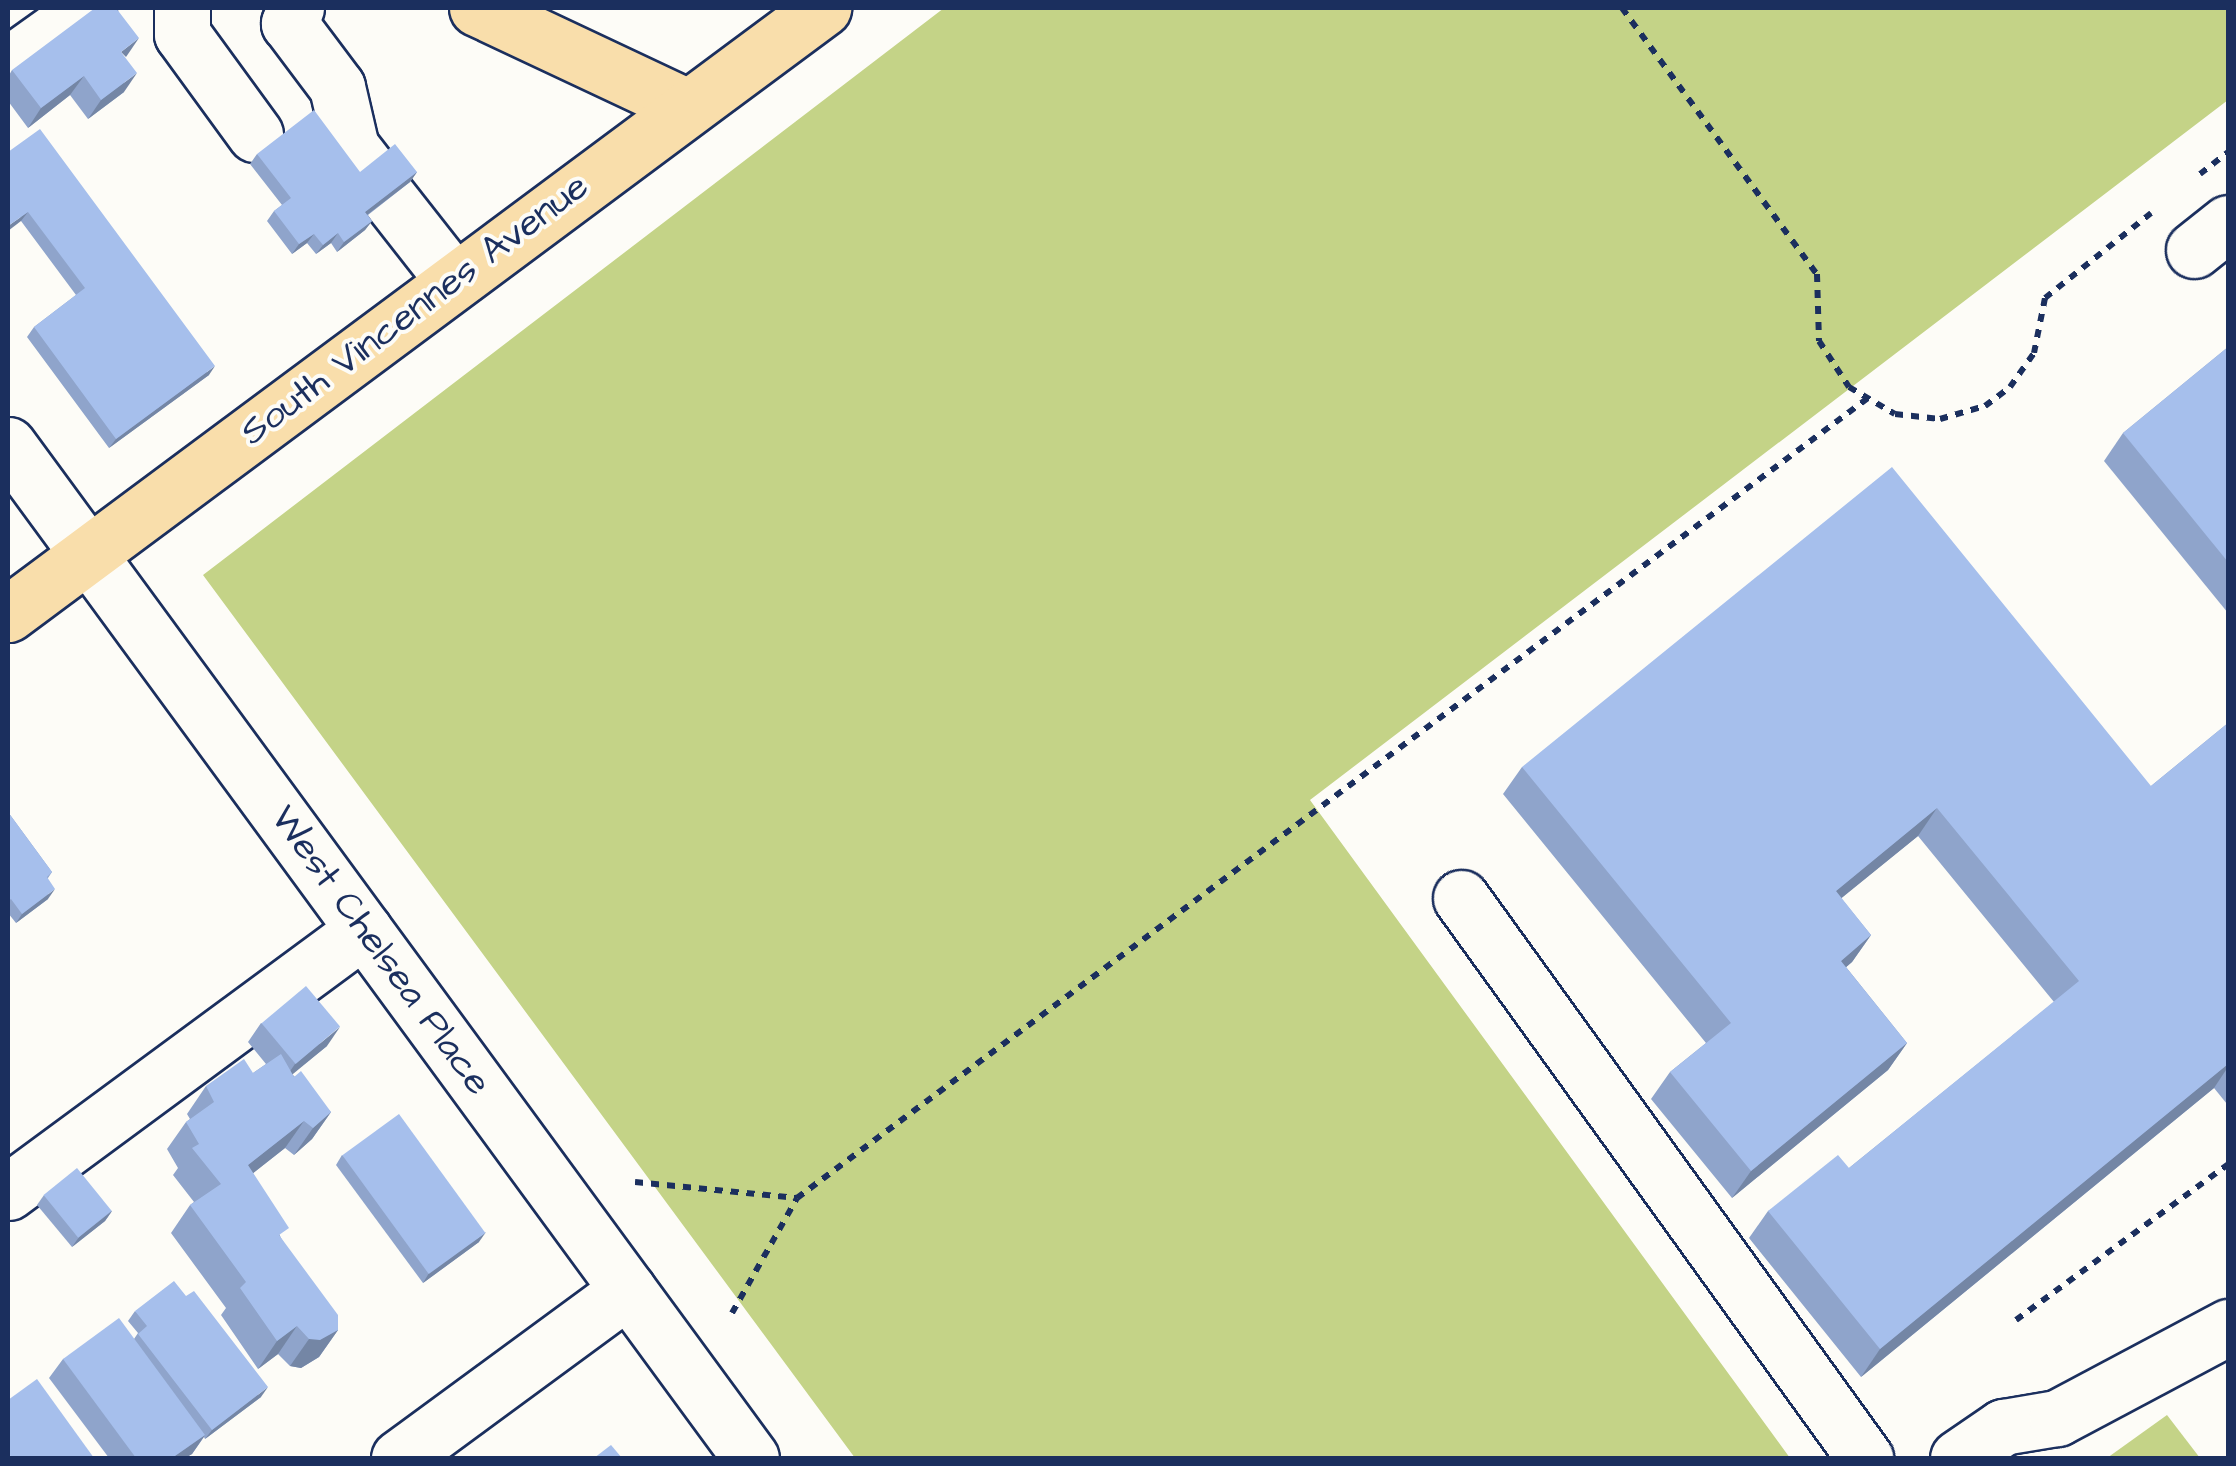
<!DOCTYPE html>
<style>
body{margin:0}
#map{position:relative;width:2236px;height:1466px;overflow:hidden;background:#fdfcf7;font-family:"Architects Daughter",sans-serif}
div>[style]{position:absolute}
.green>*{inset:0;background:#c4d387}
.path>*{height:6px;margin-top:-3px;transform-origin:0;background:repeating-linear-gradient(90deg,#1b2f5e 0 8px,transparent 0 16px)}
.roads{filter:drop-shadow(2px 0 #1b2f5e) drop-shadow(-2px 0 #1b2f5e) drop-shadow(0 2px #1b2f5e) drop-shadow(0 -2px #1b2f5e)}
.minor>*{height:55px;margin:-27.5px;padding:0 27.5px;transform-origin:27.5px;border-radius:27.5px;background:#fdfcf7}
.major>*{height:55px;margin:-27.5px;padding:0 27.5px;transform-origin:27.5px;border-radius:27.5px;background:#f9deab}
.wall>*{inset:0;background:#8fa4cb}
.shaded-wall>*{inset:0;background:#7486a5}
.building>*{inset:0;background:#a6bfec;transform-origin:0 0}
span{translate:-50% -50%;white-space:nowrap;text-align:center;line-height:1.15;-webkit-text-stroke:8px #fdfcf7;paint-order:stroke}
.street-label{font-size:38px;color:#1b2f5e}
.frame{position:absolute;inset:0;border:10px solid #1b2f5e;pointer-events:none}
</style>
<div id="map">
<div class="green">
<div style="clip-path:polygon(944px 8px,2228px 8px,2228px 100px,1310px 800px,1790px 1458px,855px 1458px,203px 575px)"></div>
<div style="clip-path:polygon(2167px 1415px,2200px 1458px,2107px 1458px)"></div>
</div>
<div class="path">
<div style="left:1622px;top:8px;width:330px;rotate:53.8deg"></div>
<div style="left:1817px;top:274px;width:67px;rotate:88.3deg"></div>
<div style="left:1819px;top:341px;width:55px;rotate:56.9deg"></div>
<div style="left:1849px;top:387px;width:53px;rotate:30.4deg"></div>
<div style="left:1895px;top:414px;width:45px;rotate:6.3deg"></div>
<div style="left:1940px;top:419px;width:47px;rotate:-16.1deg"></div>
<div style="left:1985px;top:406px;width:31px;rotate:-37deg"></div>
<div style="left:2010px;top:387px;width:42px;rotate:-54.8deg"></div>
<div style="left:2034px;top:353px;width:56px;rotate:-78.7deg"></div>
<div style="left:2045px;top:298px;width:136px;rotate:-38.7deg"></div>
<div style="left:2200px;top:174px;width:36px;rotate:-38deg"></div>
<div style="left:635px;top:1182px;width:163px;rotate:5.6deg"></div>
<div style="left:732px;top:1313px;width:132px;rotate:-60.5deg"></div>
<div style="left:797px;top:1198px;width:1337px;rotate:-36.76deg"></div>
<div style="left:2016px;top:1320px;width:263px;rotate:-36.3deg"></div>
</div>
<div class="roads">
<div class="minor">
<div style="left:182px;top:8px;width:26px;rotate:90deg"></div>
<div style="left:182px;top:34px;width:124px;rotate:53.9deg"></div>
<div style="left:296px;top:8px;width:17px;rotate:115deg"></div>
<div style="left:289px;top:23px;width:80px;rotate:53.1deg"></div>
<div style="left:337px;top:87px;width:62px;rotate:76.9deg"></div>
<div style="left:351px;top:147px;width:29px;rotate:52deg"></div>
<div style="left:8px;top:65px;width:98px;rotate:-35.5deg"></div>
<div style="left:389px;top:198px;width:105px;rotate:51.9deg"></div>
<div style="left:2194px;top:250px;width:43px;rotate:-38.5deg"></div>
<div style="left:8px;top:445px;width:1256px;rotate:53.74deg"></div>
<div style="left:1461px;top:898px;width:691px;rotate:54.19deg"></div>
<div style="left:8px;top:1192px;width:442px;rotate:-36.4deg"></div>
<div style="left:399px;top:1458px;width:284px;rotate:-36.3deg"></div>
<div style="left:1958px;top:1458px;width:55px;rotate:-34.6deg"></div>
<div style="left:2003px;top:1427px;width:55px;rotate:-9.5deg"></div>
<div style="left:2057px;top:1418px;width:194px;rotate:-28deg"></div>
</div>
<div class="major">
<div style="left:477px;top:8px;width:230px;rotate:25.2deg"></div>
<div style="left:8px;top:614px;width:1016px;rotate:-36.63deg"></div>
</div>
</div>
<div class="wall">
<div style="clip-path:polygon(125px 57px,124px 92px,88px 119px,70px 95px,28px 128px,8px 101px,8px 77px,12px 70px)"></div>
<div style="clip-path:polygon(8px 152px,209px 375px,109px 448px,27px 337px,34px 327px,76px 295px,21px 221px)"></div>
<div style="clip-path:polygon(257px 154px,360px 172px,417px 172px,410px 182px,368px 215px,372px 221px,365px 230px,337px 252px,331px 243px,316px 254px,307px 243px,292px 254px,267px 221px,274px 211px,282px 205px,250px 164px)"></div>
<div style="clip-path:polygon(2228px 347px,2228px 613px,2104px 461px,2123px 433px)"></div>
<div style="clip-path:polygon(2228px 723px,2228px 1102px,2227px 1104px,2214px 1088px,1861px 1377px,1749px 1238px,1768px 1211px,1849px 1168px,2054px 1002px,1918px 836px,1841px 898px,1871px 935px,1852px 962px,1846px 967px,1907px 1043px,1888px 1070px,1732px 1198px,1651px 1099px,1670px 1072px,1706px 1043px,1503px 794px,1522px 767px,2151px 786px)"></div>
<div style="clip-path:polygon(8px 812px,52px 872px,48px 878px,48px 899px,16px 923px,8px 913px)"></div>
<div style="clip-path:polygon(261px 1023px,327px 1046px,292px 1074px,331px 1112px,312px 1139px,294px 1155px,285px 1148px,253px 1173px,281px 1238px,338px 1330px,319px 1357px,301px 1368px,290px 1366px,278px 1354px,258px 1369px,221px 1315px,226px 1308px,171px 1233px,190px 1205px,194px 1202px,173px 1175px,178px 1168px,167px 1149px,186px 1122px,190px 1119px,187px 1114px,206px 1086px,253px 1073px,266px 1064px,248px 1042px)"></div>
<div style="clip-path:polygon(342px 1155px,479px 1242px,423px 1283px,336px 1165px)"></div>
<div style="clip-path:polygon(44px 1195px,112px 1211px,105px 1221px,72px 1247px,37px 1205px)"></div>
<div style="clip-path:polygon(135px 1311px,261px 1397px,205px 1439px,204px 1437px,192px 1454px,185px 1458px,109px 1458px,49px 1378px,63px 1359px,134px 1339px,138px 1333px,128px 1321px)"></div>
</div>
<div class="shaded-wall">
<div style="clip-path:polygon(139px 38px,126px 57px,121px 52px)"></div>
<div style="clip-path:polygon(137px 73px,124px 92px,88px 119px,101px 100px)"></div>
<div style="clip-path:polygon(84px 76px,70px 95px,28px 128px,41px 108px)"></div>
<div style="clip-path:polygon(417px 172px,410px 182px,359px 221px,365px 212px)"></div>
<div style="clip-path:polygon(28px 212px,21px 221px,8px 231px,8px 226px)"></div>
<div style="clip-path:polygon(372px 221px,365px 230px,337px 252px,344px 242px)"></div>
<div style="clip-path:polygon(338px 233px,331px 243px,316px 254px,323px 245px)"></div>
<div style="clip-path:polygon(314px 234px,307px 243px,292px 254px,299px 244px)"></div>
<div style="clip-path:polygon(215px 366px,209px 375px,109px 448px,116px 439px)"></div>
<div style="clip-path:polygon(1937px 808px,1918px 836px,1817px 918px,1836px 891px)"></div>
<div style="clip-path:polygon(55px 889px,48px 899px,16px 923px,22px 914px)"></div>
<div style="clip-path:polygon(1871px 935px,1852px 962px,1822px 988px,1841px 961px)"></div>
<div style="clip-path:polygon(340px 1027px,327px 1046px,282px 1083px,295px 1064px)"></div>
<div style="clip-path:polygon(1907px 1043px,1888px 1070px,1732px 1198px,1751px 1171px)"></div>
<div style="clip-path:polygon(2228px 1064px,2228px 1067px,2214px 1088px,1861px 1377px,1880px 1349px)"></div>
<div style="clip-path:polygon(331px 1112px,312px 1139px,294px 1155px,313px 1128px)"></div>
<div style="clip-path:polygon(304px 1121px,285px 1148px,228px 1193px,248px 1165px)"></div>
<div style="clip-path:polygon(112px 1211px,105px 1221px,72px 1247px,79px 1237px)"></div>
<div style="clip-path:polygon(486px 1232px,479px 1242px,423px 1283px,429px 1273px)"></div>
<div style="clip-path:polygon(297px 1326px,278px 1354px,258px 1369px,277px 1341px)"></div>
<div style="clip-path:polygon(338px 1330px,319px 1357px,301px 1368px,290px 1366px,309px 1339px)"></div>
<div style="clip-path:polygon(268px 1387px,261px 1397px,205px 1439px,212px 1430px)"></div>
<div style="clip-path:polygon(205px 1435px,192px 1454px,185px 1458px,172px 1458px)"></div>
</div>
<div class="building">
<div style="clip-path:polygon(95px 8px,116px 8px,139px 38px,121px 52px,137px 73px,101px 100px,84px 76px,41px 108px,12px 70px)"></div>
<div style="clip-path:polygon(314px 110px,360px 172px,395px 144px,417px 172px,365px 212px,372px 221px,344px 242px,338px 233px,323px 245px,314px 234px,299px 244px,274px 211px,291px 198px,257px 154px)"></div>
<div style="clip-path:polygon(40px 129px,215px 366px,116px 439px,34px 327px,85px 288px,28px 212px,8px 226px,8px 152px)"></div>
<div style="clip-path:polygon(2228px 347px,2228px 562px,2123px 433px)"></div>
<div style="clip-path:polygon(1892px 467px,2151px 786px,2228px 723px,2228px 1064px,1880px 1349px,1768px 1211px,1838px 1155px,1849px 1168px,2079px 981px,1937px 808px,1836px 891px,1871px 935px,1841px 961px,1907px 1043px,1751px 1171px,1670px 1072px,1731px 1023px,1522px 767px)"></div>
<div style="clip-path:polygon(8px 812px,52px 872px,47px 877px,55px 889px,22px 914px,11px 899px,8px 901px)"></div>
<div style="left:306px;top:986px;width:53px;height:58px;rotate:50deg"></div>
<div style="clip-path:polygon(281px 1054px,294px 1077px,301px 1071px,331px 1112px,313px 1128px,304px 1121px,248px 1165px,289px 1228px,279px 1235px,338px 1315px,338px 1330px,320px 1340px,309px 1339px,297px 1326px,277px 1341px,240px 1288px,246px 1282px,190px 1205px,221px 1184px,192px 1148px,199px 1144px,186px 1122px,214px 1102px,206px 1086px,244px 1059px,253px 1073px)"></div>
<div style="left:399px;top:1114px;width:147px;height:70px;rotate:54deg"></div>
<div style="left:77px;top:1168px;width:55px;height:43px;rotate:51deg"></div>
<div style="clip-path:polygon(174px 1281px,186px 1296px,194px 1291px,268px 1387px,212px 1430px,138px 1334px,147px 1326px,135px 1311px)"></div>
<div style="clip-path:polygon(119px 1318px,205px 1435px,172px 1458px,136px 1458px,63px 1359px)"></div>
<div style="clip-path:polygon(37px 1379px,94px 1458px,12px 1458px,8px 1453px,8px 1400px)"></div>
<div style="clip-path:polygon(611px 1445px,622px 1458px,594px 1458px)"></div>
</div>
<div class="street-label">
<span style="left:415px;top:310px;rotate:-37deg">South Vincennes Avenue</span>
<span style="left:380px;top:951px;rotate:54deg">West Chelsea Place</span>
</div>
<div class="frame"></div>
</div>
